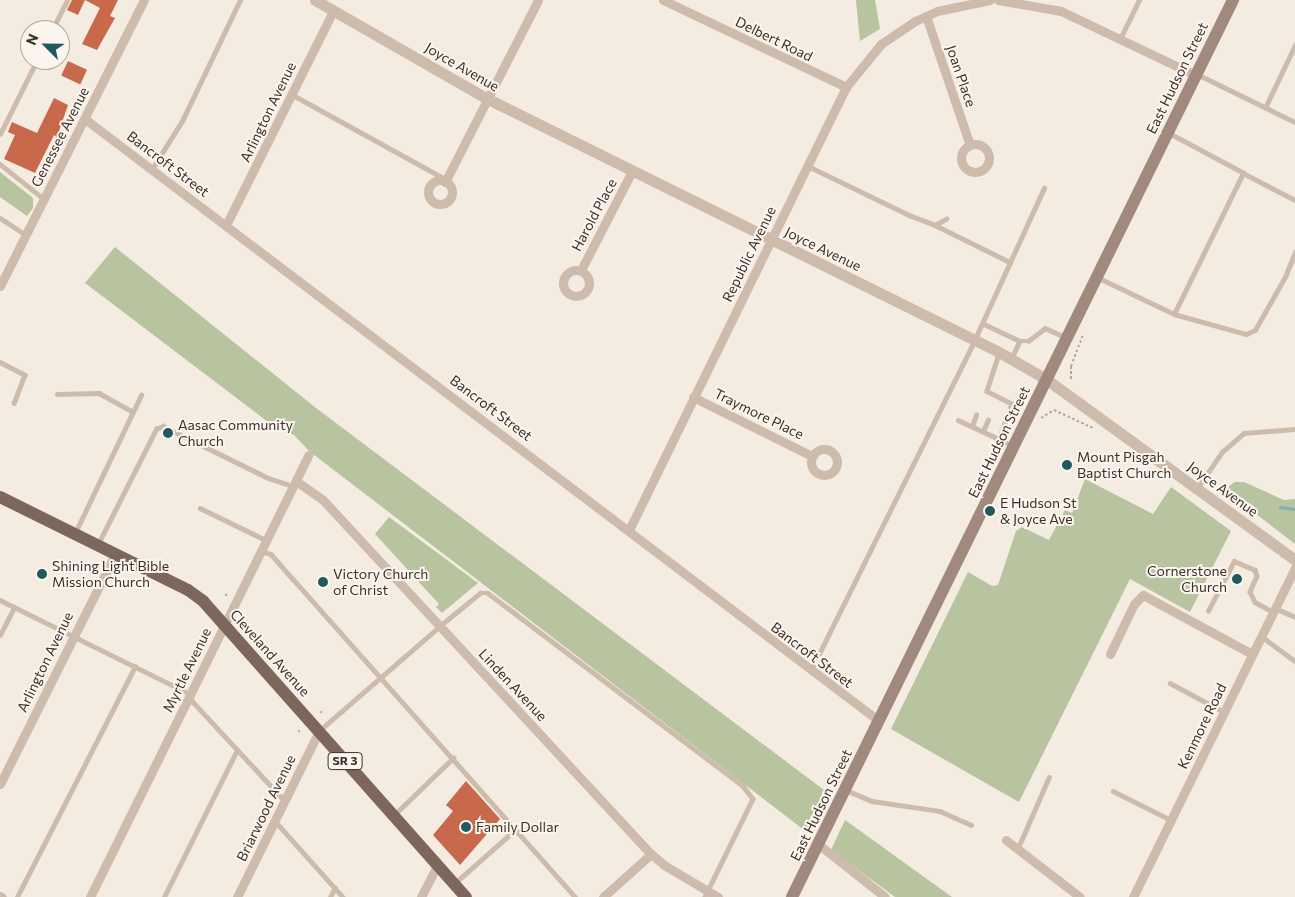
<!DOCTYPE html>
<style>
body{margin:0}
#map{position:relative;width:1295px;height:897px;overflow:hidden;background:#f4ebe1;font-family:Commissioner,sans-serif}
div>[style]{position:absolute}
.green>*{inset:0;background:#b8c4a0}
.stream>*{height:3px;margin:-1.5px;padding:0 1.5px;transform-origin:1.5px;border-radius:1.5px;background:#7fb0b2}
.building>*{inset:0;background:#c8694b;transform-origin:0 0}
.path>*{height:2px;margin-top:-1px;transform-origin:0;background:repeating-linear-gradient(90deg,#b9a596 0 2.5px,transparent 0 5px)}
.service>*{height:4.5px;margin:-2.25px;padding:0 2.25px;transform-origin:2.25px;border-radius:2.25px;background:#cdbbac}
.minor>*{height:9px;margin:-4.5px;padding:0 4.5px;transform-origin:4.5px;border-radius:4.5px;background:#cdbbac}
.minor>.ring{margin:-4.5px;padding:0;box-sizing:content-box;background:none;border:9px solid #cdbbac;border-radius:50%}
.tertiary>*{height:11px;margin:-5.5px;padding:0 5.5px;transform-origin:5.5px;border-radius:5.5px;background:#cdbbac}
.secondary>*{height:12px;margin:-6px;padding:0 6px;transform-origin:6px;border-radius:6px;background:#a18a7d}
.primary>*{height:12px;margin:-6px;padding:0 6px;transform-origin:6px;border-radius:6px;background:#7d675c}
.dots>*{width:14px;height:14px;translate:-50% -50%;box-sizing:border-box;border:2px solid #fbf5ee;border-radius:50%}
span{translate:-50% -50%;white-space:nowrap;text-align:center;line-height:1.15;-webkit-text-stroke:4px #fbf5ee;paint-order:stroke}
.shield-label span{padding:1px 4px;background:#fbf5ee;border:1px solid;border-radius:4px;-webkit-text-stroke-width:0}
.shield-label{font-size:12px;color:#3b302b;font-weight:700}
.street-label{font-size:14px;color:#3b302b}
.poi-label{font-size:14px;color:#3b302b}
.left{translate:0 -50%;text-align:left}
.right{translate:-100% -50%;text-align:right}
.north{position:absolute;left:20px;top:20px;width:50px;height:50px;box-sizing:border-box;background:#fbf5ee;border:1px solid #aea6a0;border-radius:50%;rotate:293deg;font-size:14px;font-weight:700;line-height:20px;text-align:center;color:#3b302b}
.north::after{content:'';display:block;margin:auto;width:18px;height:22px;background:#1f5a5e;clip-path:polygon(50% 0,100% 100%,50% 72%,0 100%)}
</style>
<div id="map">
<div class="green">
<div style="clip-path:polygon(856px 0,875px 0,880px 29px,860px 41px)"></div>
<div style="clip-path:polygon(0 172px,33px 198px,33px 208px,27px 216px,0 197px)"></div>
<div style="clip-path:polygon(115px 247px,316px 408px,828px 793px,808px 833px,309px 451px,294px 435px,272px 425px,85px 283px)"></div>
<div style="clip-path:polygon(1085px 479px,1153px 514px,1171px 487px,1231px 531px,1190px 612px,1130px 579px,1019px 802px,891px 729px,968px 572px,992px 586px,998px 585px,1016px 531px,1022px 527px,1049px 540px,1065px 510px,1072px 513px)"></div>
<div style="clip-path:polygon(1235px 482px,1244px 482px,1284px 500px,1295px 499px,1295px 544px,1229px 493px,1229px 486px)"></div>
<div style="clip-path:polygon(389px 517px,478px 583px,442px 613px,436px 607px,439px 604px,375px 534px)"></div>
<div style="clip-path:polygon(845px 820px,952px 897px,895px 897px,831px 850px)"></div>
</div>
<div class="stream">
<div style="left:1280px;top:507px;width:15px;rotate:8deg"></div>
</div>
<div class="building">
<div style="clip-path:polygon(72px 0,118px 0,110px 16px,115px 18px,97px 50px,82px 44px,100px 8px,85px 0,78px 15px,67px 10px)"></div>
<div style="left:68px;top:61px;width:21px;height:16px;rotate:25deg"></div>
<div style="clip-path:polygon(54px 98px,68px 105px,57px 137px,54px 135px,35px 173px,4px 159px,15px 135px,8px 132px,12px 122px,37px 133px)"></div>
<div style="clip-path:polygon(466px 781px,500px 819px,460px 865px,433px 835px,453px 811px,446px 805px)"></div>
</div>
<div class="path">
<div style="left:1071px;top:379px;width:13px;rotate:-90deg"></div>
<div style="left:1071px;top:366px;width:34px;rotate:-69deg"></div>
<div style="left:1041px;top:418px;width:15px;rotate:-32deg"></div>
<div style="left:1054px;top:410px;width:45px;rotate:24.9deg"></div>
<div style="left:226px;top:596px;width:4px;rotate:-76deg"></div>
<div style="left:244px;top:625px;width:1px;rotate:-45deg"></div>
<div style="left:320px;top:713px;width:3px;rotate:-45deg"></div>
<div style="left:298px;top:732px;width:3px;rotate:-45deg"></div>
</div>
<div class="service">
<div style="left:52px;top:30px;width:34px;rotate:-63deg"></div>
<div style="left:1120px;top:39px;width:43px;rotate:-64deg"></div>
<div style="left:1197px;top:74px;width:109px;rotate:26.1deg"></div>
<div style="left:293px;top:95px;width:176px;rotate:28.9deg"></div>
<div style="left:1265px;top:108px;width:70px;rotate:-64.5deg"></div>
<div style="left:0;top:134px;width:83px;rotate:-63.4deg"></div>
<div style="left:0;top:164px;width:56px;rotate:38.5deg"></div>
<div style="left:808px;top:166px;width:112px;rotate:25.9deg"></div>
<div style="left:909px;top:215px;width:28px;rotate:21deg"></div>
<div style="left:935px;top:225px;width:13px;rotate:-29deg"></div>
<div style="left:152px;top:169px;width:57px;rotate:-58deg"></div>
<div style="left:182px;top:121px;width:134px;rotate:-64.4deg"></div>
<div style="left:1243px;top:173px;width:59px;rotate:27.4deg"></div>
<div style="left:0;top:218px;width:31px;rotate:33deg"></div>
<div style="left:935px;top:225px;width:84px;rotate:26.3deg"></div>
<div style="left:1099px;top:278px;width:83px;rotate:25.6deg"></div>
<div style="left:1174px;top:314px;width:157px;rotate:-63.9deg"></div>
<div style="left:1243px;top:173px;width:85px;rotate:-151.9deg"></div>
<div style="left:1174px;top:314px;width:75px;rotate:15.5deg"></div>
<div style="left:1246px;top:334px;width:10px;rotate:-24deg"></div>
<div style="left:1255px;top:330px;width:61px;rotate:-60.5deg"></div>
<div style="left:1285px;top:277px;width:27px;rotate:-68deg"></div>
<div style="left:982px;top:323px;width:42px;rotate:25.3deg"></div>
<div style="left:1020px;top:341px;width:19px;rotate:115deg"></div>
<div style="left:1020px;top:341px;width:8px"></div>
<div style="left:1028px;top:341px;width:21px;rotate:-37deg"></div>
<div style="left:1045px;top:328px;width:22px;rotate:24deg"></div>
<div style="left:999px;top:354px;width:39px;rotate:108deg"></div>
<div style="left:987px;top:391px;width:28px;rotate:27deg"></div>
<div style="left:1012px;top:404px;width:37px;rotate:110deg"></div>
<div style="left:999px;top:439px;width:16px;rotate:27deg"></div>
<div style="left:0;top:362px;width:28px;rotate:27deg"></div>
<div style="left:25px;top:375px;width:30px;rotate:111deg"></div>
<div style="left:57px;top:394px;width:42px;rotate:-1.4deg"></div>
<div style="left:99px;top:393px;width:39px;rotate:29deg"></div>
<div style="left:958px;top:420px;width:45px;rotate:24.9deg"></div>
<div style="left:972px;top:426px;width:12px;rotate:-70deg"></div>
<div style="left:983px;top:431px;width:12px;rotate:-66deg"></div>
<div style="left:1198px;top:487px;width:42px;rotate:-55.6deg"></div>
<div style="left:1222px;top:452px;width:29px;rotate:-41deg"></div>
<div style="left:1244px;top:433px;width:51px;rotate:-4.5deg"></div>
<div style="left:200px;top:508px;width:73px;rotate:25.9deg"></div>
<div style="left:75px;top:533px;width:153px;rotate:-64.4deg"></div>
<div style="left:98px;top:544px;width:129px;rotate:-63.2deg"></div>
<div style="left:156px;top:429px;width:8px;rotate:-23deg"></div>
<div style="left:163px;top:426px;width:117px;rotate:26.3deg"></div>
<div style="left:268px;top:478px;width:26px;rotate:18deg"></div>
<div style="left:261px;top:551px;width:10px;rotate:17deg"></div>
<div style="left:271px;top:554px;width:33px;rotate:49deg"></div>
<div style="left:293px;top:579px;width:425px;rotate:48.4deg"></div>
<div style="left:0;top:600px;width:212px;rotate:26.3deg"></div>
<div style="left:190px;top:694px;width:9px;rotate:69deg"></div>
<div style="left:193px;top:702px;width:135px;rotate:47.1deg"></div>
<div style="left:1275px;top:608px;width:22px;rotate:24deg"></div>
<div style="left:1208px;top:611px;width:56px;rotate:-62.5deg"></div>
<div style="left:1234px;top:561px;width:23px;rotate:23deg"></div>
<div style="left:1255px;top:570px;width:6px;rotate:72deg"></div>
<div style="left:1257px;top:576px;width:17px;rotate:114deg"></div>
<div style="left:1250px;top:592px;width:11px;rotate:63deg"></div>
<div style="left:1255px;top:602px;width:21px;rotate:29deg"></div>
<div style="left:0;top:635px;width:31px;rotate:-63deg"></div>
<div style="left:1261px;top:636px;width:42px;rotate:36.3deg"></div>
<div style="left:811px;top:670px;width:367px;rotate:-63.6deg"></div>
<div style="left:974px;top:341px;width:168px;rotate:-65.4deg"></div>
<div style="left:1170px;top:683px;width:61px;rotate:28.2deg"></div>
<div style="left:320px;top:730px;width:168px;rotate:-40.9deg"></div>
<div style="left:447px;top:620px;width:43px;rotate:-39.3deg"></div>
<div style="left:480px;top:593px;width:8px"></div>
<div style="left:488px;top:593px;width:320px;rotate:37.1deg"></div>
<div style="left:743px;top:786px;width:16px;rotate:52deg"></div>
<div style="left:753px;top:799px;width:109px;rotate:116.1deg"></div>
<div style="left:846px;top:790px;width:28px;rotate:23deg"></div>
<div style="left:872px;top:801px;width:69px;rotate:8.4deg"></div>
<div style="left:940px;top:811px;width:34px;rotate:24deg"></div>
<div style="left:1113px;top:791px;width:65px;rotate:26.6deg"></div>
<div style="left:395px;top:814px;width:81px;rotate:-44deg"></div>
<div style="left:275px;top:821px;width:102px;rotate:48.2deg"></div>
<div style="left:1018px;top:848px;width:77px;rotate:-66.4deg"></div>
<div style="left:455px;top:883px;width:80px;rotate:-41.5deg"></div>
<div style="left:17px;top:897px;width:259px;rotate:-62.9deg"></div>
<div style="left:164px;top:897px;width:164px;rotate:-63.6deg"></div>
<div style="left:330px;top:897px;width:10px;rotate:-61deg"></div>
</div>
<div class="minor">
<div style="left:663px;top:0;width:203px;rotate:25.4deg"></div>
<div style="left:998px;top:0;width:64px;rotate:9.9deg"></div>
<div style="left:1061px;top:11px;width:148px;rotate:25.5deg"></div>
<div style="left:926px;top:16px;width:136px;rotate:71.2deg"></div>
<div style="left:85px;top:119px;width:996px;rotate:37.17deg"></div>
<div class="ring" style="left:961px;top:144px;width:19px;height:19px"></div>
<div class="ring" style="left:428px;top:180px;width:15px;height:15px"></div>
<div style="left:445px;top:182px;width:204px;rotate:-62.9deg"></div>
<div style="left:226px;top:225px;width:239px;rotate:-63.4deg"></div>
<div style="left:581px;top:270px;width:111px;rotate:-62.7deg"></div>
<div class="ring" style="left:563px;top:270px;width:17px;height:17px"></div>
<div style="left:0;top:286px;width:320px;rotate:-63.3deg"></div>
<div style="left:693px;top:397px;width:133px;rotate:26.4deg"></div>
<div class="ring" style="left:811px;top:449px;width:17px;height:17px"></div>
<div style="left:296px;top:481px;width:33px;rotate:35deg"></div>
<div style="left:323px;top:500px;width:483px;rotate:47.2deg"></div>
<div style="left:651px;top:854px;width:17px;rotate:40deg"></div>
<div style="left:664px;top:865px;width:63px;rotate:30.7deg"></div>
<div style="left:629px;top:530px;width:493px;rotate:-63.9deg"></div>
<div style="left:846px;top:87px;width:55px;rotate:-50.9deg"></div>
<div style="left:881px;top:44px;width:41px;rotate:-34.1deg"></div>
<div style="left:915px;top:21px;width:24px;rotate:-24deg"></div>
<div style="left:937px;top:11px;width:54px;rotate:-11.7deg"></div>
<div style="left:1110px;top:654px;width:55px;rotate:-64.4deg"></div>
<div style="left:1134px;top:604px;width:13px;rotate:-45deg"></div>
<div style="left:1143px;top:595px;width:124px;rotate:28.4deg"></div>
<div style="left:0;top:784px;width:257px;rotate:-63.4deg"></div>
<div style="left:1006px;top:840px;width:93px;rotate:37.6deg"></div>
<div style="left:818px;top:844px;width:85px;rotate:38.3deg"></div>
<div style="left:0;top:896px;width:2px;rotate:27deg"></div>
<div style="left:90px;top:897px;width:493px;rotate:-63.7deg"></div>
<div style="left:237px;top:897px;width:185px;rotate:-63.7deg"></div>
<div style="left:421px;top:897px;width:36px;rotate:-63deg"></div>
<div style="left:603px;top:897px;width:64px;rotate:-41.9deg"></div>
<div style="left:1133px;top:897px;width:367px;rotate:-63.8deg"></div>
</div>
<div class="tertiary">
<div style="left:315px;top:0;width:199px;rotate:29.8deg"></div>
<div style="left:488px;top:99px;width:570px;rotate:26.34deg"></div>
<div style="left:999px;top:352px;width:54px;rotate:29.9deg"></div>
<div style="left:1046px;top:379px;width:308px;rotate:36deg"></div>
</div>
<div class="secondary">
<div style="left:792px;top:897px;width:1000px;rotate:-63.82deg"></div>
</div>
<div class="primary">
<div style="left:0;top:497px;width:210px;rotate:26.3deg"></div>
<div style="left:188px;top:590px;width:19px;rotate:36deg"></div>
<div style="left:203px;top:601px;width:396px;rotate:48.4deg"></div>
</div>
<div class="dots">
<div style="left:168px;top:433px;background:#1f5a5e"></div>
<div style="left:1067px;top:465px;background:#1f5a5e"></div>
<div style="left:990px;top:511px;background:#1f5a5e"></div>
<div style="left:42px;top:574px;background:#1f5a5e"></div>
<div style="left:1237px;top:579px;background:#1f5a5e"></div>
<div style="left:323px;top:582px;background:#1f5a5e"></div>
<div style="left:466px;top:827px;background:#1f5a5e"></div>
</div>
<div class="shield-label">
<span style="left:345px;top:761px">SR 3</span>
</div>
<div class="street-label">
<span style="left:774px;top:39px;rotate:26deg">Delbert Road</span>
<span style="left:462px;top:67px;rotate:30deg">Joyce Avenue</span>
<span style="left:961px;top:76px;rotate:71deg">Joan Place</span>
<span style="left:1177px;top:78px;rotate:-64deg">East Hudson Street</span>
<span style="left:268px;top:112px;rotate:-64deg">Arlington Avenue</span>
<span style="left:60px;top:137px;rotate:-63deg">Genessee Avenue</span>
<span style="left:168px;top:164px;rotate:37deg">Bancroft Street</span>
<span style="left:594px;top:215px;rotate:-62deg">Harold Place</span>
<span style="left:823px;top:249px;rotate:26deg">Joyce Avenue</span>
<span style="left:749px;top:254px;rotate:-64deg">Republic Avenue</span>
<span style="left:491px;top:408px;rotate:37deg">Bancroft Street</span>
<span style="left:759px;top:414px;rotate:26deg">Traymore Place</span>
<span style="left:999px;top:442px;rotate:-64deg">East Hudson Street</span>
<span style="left:1223px;top:489px;rotate:36deg">Joyce Avenue</span>
<span style="left:270px;top:653px;rotate:48deg">Cleveland Avenue</span>
<span style="left:812px;top:655px;rotate:37deg">Bancroft Street</span>
<span style="left:45px;top:662px;rotate:-64deg">Arlington Avenue</span>
<span style="left:187px;top:670px;rotate:-64deg">Myrtle Avenue</span>
<span style="left:513px;top:685px;rotate:47deg">Linden Avenue</span>
<span style="left:1202px;top:726px;rotate:-64deg">Kenmore Road</span>
<span style="left:821px;top:805px;rotate:-64deg">East Hudson Street</span>
<span style="left:266px;top:808px;rotate:-64deg">Briarwood Avenue</span>
</div>
<div class="poi-label">
<span class="left" style="left:178px;top:433px">Aasac Community<br>Church</span>
<span class="left" style="left:1077px;top:465px">Mount Pisgah<br>Baptist Church</span>
<span class="left" style="left:1000px;top:511px">E Hudson St<br>&amp; Joyce Ave</span>
<span class="left" style="left:52px;top:574px">Shining Light Bible<br>Mission Church</span>
<span class="right" style="left:1227px;top:579px">Cornerstone<br>Church</span>
<span class="left" style="left:333px;top:582px">Victory Church<br>of Christ</span>
<span class="left" style="left:476px;top:827px">Family Dollar</span>
</div>
<div class="north">N</div>
</div>
